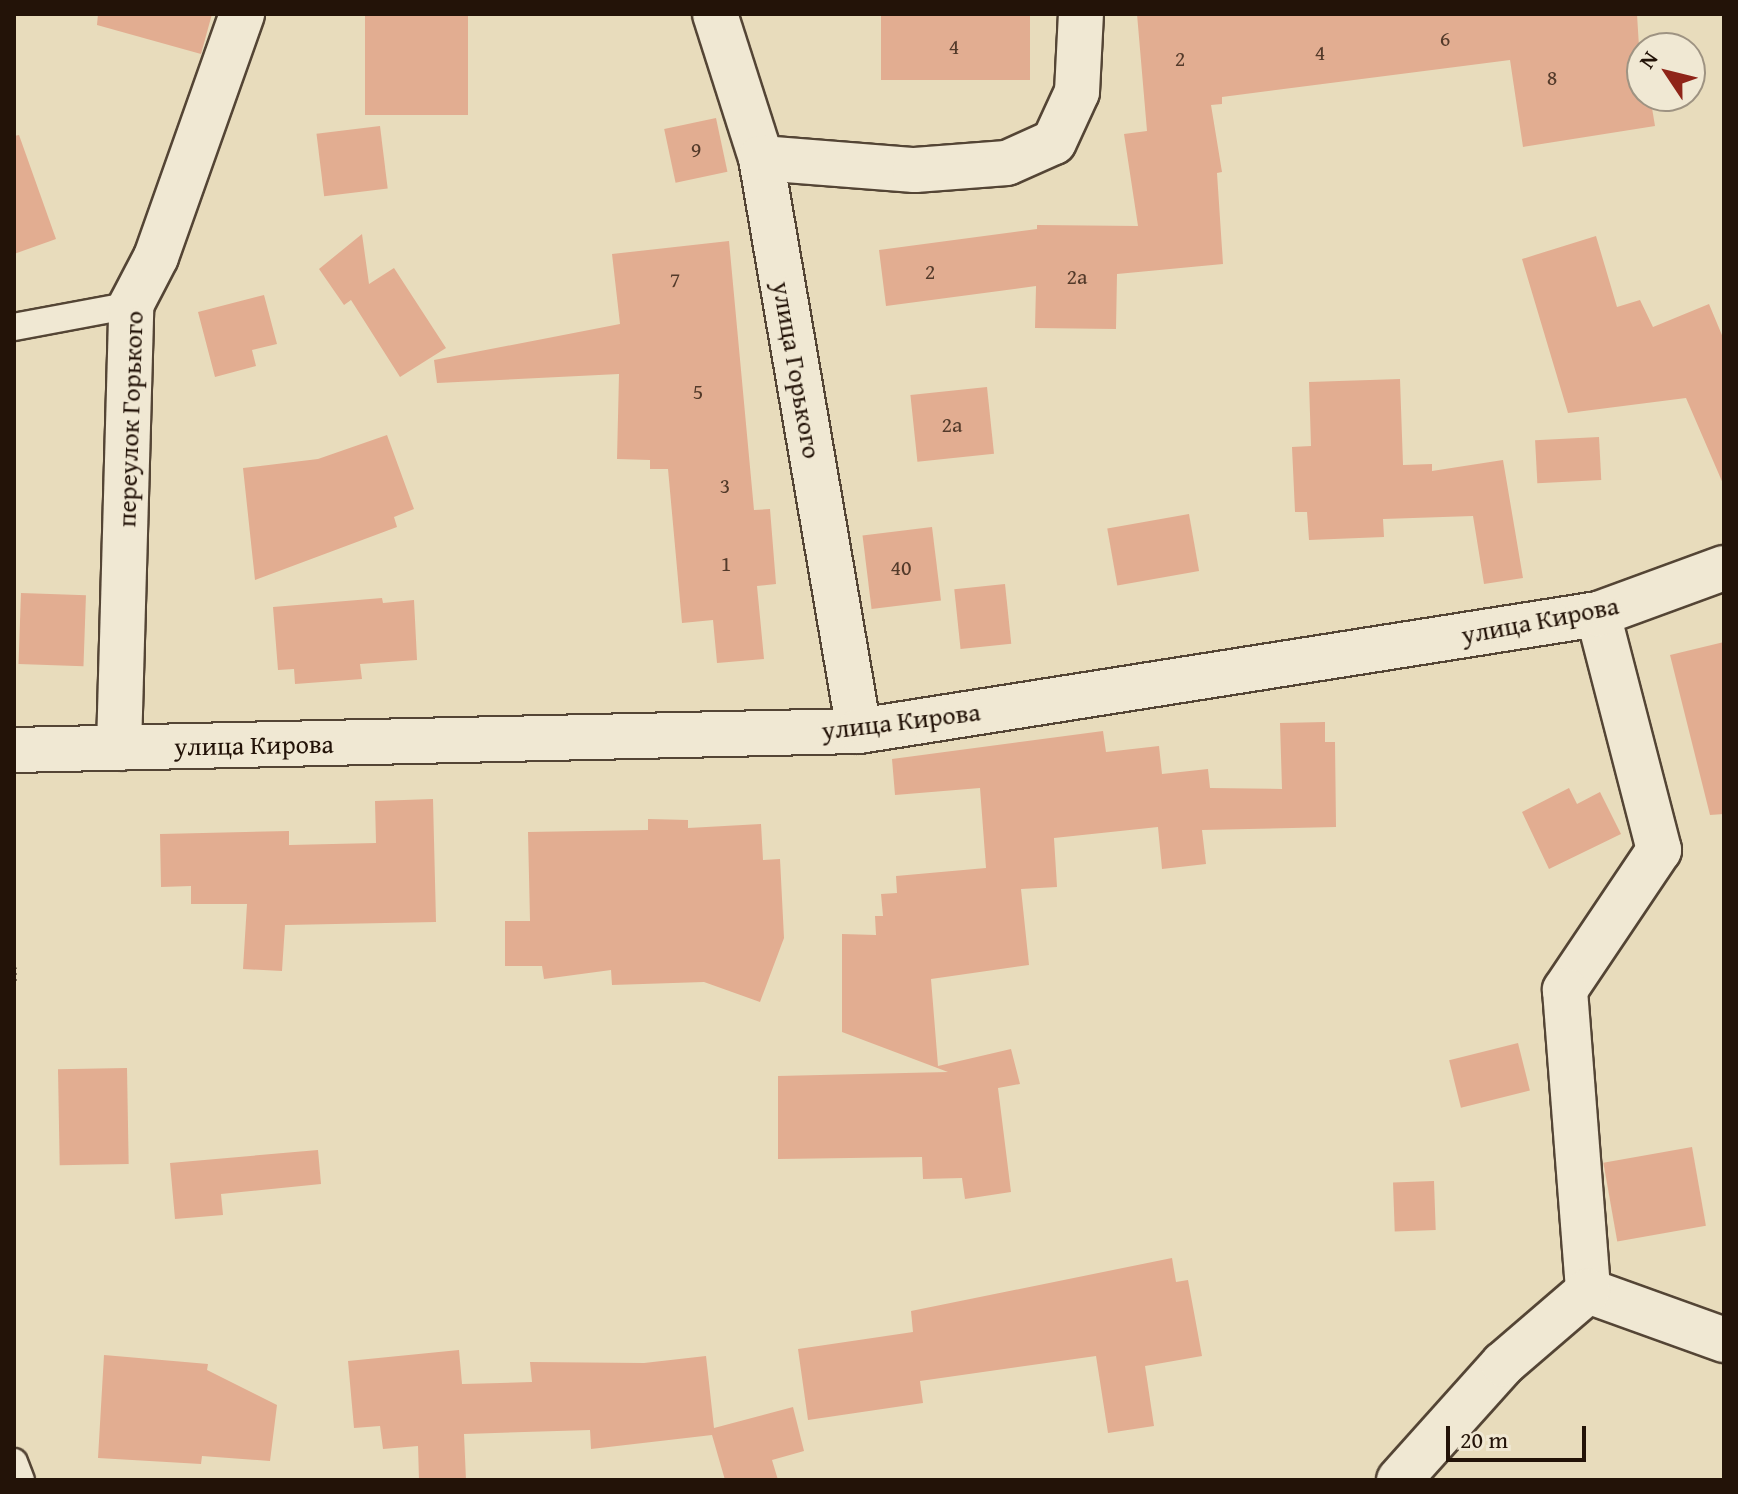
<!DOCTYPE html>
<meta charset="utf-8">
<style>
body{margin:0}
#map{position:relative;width:1738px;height:1494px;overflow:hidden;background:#e8dcbc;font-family:"Gentium Book Plus",serif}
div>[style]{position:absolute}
.building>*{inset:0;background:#e2ad91;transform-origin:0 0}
.path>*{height:5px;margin-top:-2.5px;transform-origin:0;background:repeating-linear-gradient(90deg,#231308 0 2px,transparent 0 6px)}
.roads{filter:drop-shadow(2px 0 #544535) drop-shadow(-2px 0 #544535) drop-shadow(0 2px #544535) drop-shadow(0 -2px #544535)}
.service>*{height:26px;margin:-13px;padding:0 13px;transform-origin:13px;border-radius:13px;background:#f0e8d3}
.minor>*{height:44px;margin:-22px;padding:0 22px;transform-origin:22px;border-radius:22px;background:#f0e8d3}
span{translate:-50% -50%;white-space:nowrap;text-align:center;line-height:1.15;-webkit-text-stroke:6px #f0e8d3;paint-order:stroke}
.number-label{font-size:22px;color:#533a2a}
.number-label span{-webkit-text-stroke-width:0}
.street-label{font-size:26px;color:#231308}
.frame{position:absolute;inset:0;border:16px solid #231308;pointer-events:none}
.north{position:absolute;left:1626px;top:32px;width:80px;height:80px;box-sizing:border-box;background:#f0e8d3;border:2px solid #9e9382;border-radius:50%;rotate:305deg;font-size:22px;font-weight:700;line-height:32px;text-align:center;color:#231308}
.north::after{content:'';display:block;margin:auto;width:28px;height:36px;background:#8f2418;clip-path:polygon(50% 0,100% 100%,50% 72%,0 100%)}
.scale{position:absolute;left:1446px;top:1426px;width:140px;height:36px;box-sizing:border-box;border:4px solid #231308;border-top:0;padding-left:10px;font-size:24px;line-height:28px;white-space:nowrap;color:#231308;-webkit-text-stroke:6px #f0e8d3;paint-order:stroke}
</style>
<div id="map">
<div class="building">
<div style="clip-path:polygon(98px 14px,212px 14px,201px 54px,97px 25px)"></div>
<div style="left:365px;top:14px;width:103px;height:101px"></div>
<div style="left:881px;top:14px;width:149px;height:66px"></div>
<div style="clip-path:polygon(1137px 14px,1637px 14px,1642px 96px,1650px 96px,1655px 126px,1523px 147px,1510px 60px,1222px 97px,1222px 104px,1211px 105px,1222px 172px,1217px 173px,1223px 264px,1117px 274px,1116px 329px,1035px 328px,1036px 286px,886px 306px,879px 250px,1037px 229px,1037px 225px,1138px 226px,1124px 134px,1147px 131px)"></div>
<div style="left:716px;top:118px;width:55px;height:53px;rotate:78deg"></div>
<div style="left:380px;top:126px;width:63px;height:64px;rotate:83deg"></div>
<div style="clip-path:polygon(19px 135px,56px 239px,14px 254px,14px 136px)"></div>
<div style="clip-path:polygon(362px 234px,369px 284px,394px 268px,446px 348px,400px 377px,351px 300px,344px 305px,319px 269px)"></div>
<div style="clip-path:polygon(1596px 236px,1617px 307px,1640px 300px,1653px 327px,1709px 304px,1724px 340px,1724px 486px,1686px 398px,1568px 413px,1522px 259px)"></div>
<div style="clip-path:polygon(729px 241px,754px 510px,770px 509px,776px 584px,757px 586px,764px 659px,717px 663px,713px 620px,682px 623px,668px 469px,650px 469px,650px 460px,617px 459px,619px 374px,437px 383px,434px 360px,620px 324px,612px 254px)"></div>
<div style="clip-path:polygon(264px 295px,277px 344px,252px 350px,256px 366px,215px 377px,198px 312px)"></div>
<div style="clip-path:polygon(1400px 379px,1403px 465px,1432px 464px,1432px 471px,1503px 460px,1523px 578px,1484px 584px,1473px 516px,1383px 519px,1384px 537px,1309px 540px,1307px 512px,1295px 512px,1292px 447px,1311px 446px,1309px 382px)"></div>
<div style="left:987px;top:387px;width:67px;height:77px;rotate:84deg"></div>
<div style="clip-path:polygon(387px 435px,414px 509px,394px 517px,397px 527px,255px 580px,243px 468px,318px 459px)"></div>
<div style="left:1599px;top:437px;width:43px;height:64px;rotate:87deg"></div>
<div style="left:1189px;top:514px;width:58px;height:83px;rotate:80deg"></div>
<div style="left:932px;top:527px;width:74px;height:70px;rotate:83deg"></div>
<div style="left:1005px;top:584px;width:60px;height:51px;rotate:84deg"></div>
<div style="left:21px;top:593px;width:65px;height:71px;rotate:2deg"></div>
<div style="clip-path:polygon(382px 598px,383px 603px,414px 600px,417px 660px,360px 664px,362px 679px,295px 684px,294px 669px,278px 670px,273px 607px)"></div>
<div style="clip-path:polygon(1724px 642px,1724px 814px,1710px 815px,1670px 655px)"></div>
<div style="clip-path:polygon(1325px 722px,1325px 742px,1335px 742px,1336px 827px,1202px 830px,1206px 864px,1162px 869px,1158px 827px,1054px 838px,1057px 887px,1021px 889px,1029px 965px,931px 979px,938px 1066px,1011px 1049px,1020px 1084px,998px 1088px,1011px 1192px,965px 1199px,962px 1178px,923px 1179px,922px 1157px,778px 1159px,778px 1076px,948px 1072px,842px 1032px,842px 934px,876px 935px,875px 916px,883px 916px,881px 894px,897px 893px,896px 876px,986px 868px,980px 788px,895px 795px,892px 759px,1103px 731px,1106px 752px,1159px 746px,1162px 774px,1208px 769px,1210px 788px,1282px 789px,1280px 723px)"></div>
<div style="clip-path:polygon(1569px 788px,1577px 804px,1600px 792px,1621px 834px,1549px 869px,1522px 812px)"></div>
<div style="clip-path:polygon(433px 799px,436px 922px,285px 925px,282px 971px,243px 969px,247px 904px,191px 904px,191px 886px,161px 887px,160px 834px,289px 831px,289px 845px,376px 843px,375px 801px)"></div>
<div style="clip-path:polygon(648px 819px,688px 820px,688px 828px,761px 824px,763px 860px,780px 859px,784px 938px,760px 1002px,704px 982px,612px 985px,611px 970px,544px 979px,542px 966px,505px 966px,505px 921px,530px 921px,528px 832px,648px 830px)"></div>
<div style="left:1518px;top:1043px;width:49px;height:71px;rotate:76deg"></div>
<div style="left:127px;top:1068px;width:96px;height:69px;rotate:89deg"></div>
<div style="left:1692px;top:1147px;width:80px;height:90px;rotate:80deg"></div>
<div style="clip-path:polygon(318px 1150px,321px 1184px,221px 1194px,223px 1215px,175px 1219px,170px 1163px)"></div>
<div style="left:1434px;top:1181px;width:49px;height:41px;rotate:88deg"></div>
<div style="clip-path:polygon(1172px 1258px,1176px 1282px,1188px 1280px,1202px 1356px,1145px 1366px,1154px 1426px,1108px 1433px,1096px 1356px,920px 1381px,923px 1403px,808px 1420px,798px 1349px,913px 1332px,911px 1311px)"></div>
<div style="clip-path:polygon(459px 1350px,462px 1384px,532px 1382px,530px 1362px,644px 1363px,706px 1356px,714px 1428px,793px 1407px,804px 1451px,772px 1460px,778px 1480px,725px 1480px,712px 1435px,591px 1449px,590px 1430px,464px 1434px,466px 1480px,419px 1480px,418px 1446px,383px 1449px,380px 1426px,354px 1428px,348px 1361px)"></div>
<div style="clip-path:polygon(104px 1355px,208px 1364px,207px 1370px,277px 1405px,270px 1461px,202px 1456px,201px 1464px,98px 1458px)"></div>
</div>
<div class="path">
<div style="left:14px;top:967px;width:16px;rotate:90deg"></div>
</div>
<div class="roads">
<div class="service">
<div style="left:14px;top:327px;width:119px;rotate:-10.6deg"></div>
<div style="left:14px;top:1462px;width:19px;rotate:69deg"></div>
</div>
<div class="minor">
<div style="left:715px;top:14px;width:151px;rotate:72.3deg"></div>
<div style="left:761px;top:158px;width:581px;rotate:80.29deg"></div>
<div style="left:761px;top:158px;width:154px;rotate:4.5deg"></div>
<div style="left:915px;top:170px;width:92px;rotate:-4.4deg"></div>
<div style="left:1007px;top:163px;width:51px;rotate:-24.1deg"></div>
<div style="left:1054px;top:142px;width:55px;rotate:-65.3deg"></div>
<div style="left:1077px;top:92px;width:78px;rotate:-87.1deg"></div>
<div style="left:1598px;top:614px;width:244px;rotate:75.5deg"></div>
<div style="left:1659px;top:850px;width:169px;rotate:123.9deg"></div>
<div style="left:1565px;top:990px;width:302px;rotate:85.6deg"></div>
<div style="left:1588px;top:1291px;width:145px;rotate:19.8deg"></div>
<div style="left:119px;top:748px;width:443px;rotate:-88.4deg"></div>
<div style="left:131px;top:305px;width:54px;rotate:-62.5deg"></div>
<div style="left:156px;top:257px;width:258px;rotate:-70.5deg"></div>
<div style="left:14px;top:750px;width:845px;rotate:-1.29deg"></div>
<div style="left:859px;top:731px;width:748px;rotate:-9deg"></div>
<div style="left:1598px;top:614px;width:134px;rotate:-20.1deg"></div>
<div style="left:1399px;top:1480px;width:156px;rotate:-48.1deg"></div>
<div style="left:1503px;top:1364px;width:112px;rotate:-40.7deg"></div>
</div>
</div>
<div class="number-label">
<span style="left:1445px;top:39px">6</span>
<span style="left:954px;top:47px">4</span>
<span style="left:1320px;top:53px">4</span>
<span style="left:1180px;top:59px">2</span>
<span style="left:1552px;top:78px">8</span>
<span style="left:696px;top:150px">9</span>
<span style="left:930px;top:272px">2</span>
<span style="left:1077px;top:277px">2а</span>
<span style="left:675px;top:280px">7</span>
<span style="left:698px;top:392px">5</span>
<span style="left:952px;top:425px">2а</span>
<span style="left:725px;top:486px">3</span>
<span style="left:726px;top:564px">1</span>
<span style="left:901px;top:568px">40</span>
</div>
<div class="street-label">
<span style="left:797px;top:370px;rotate:80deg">улица Горького</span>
<span style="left:130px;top:419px;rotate:-88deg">переулок Горького</span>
<span style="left:1540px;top:620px;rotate:-11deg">улица Кирова</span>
<span style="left:901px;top:721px;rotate:-7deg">улица Кирова</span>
<span style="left:254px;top:745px;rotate:-1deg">улица Кирова</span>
</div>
<div class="frame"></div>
<div class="north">N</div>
<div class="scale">20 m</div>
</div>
